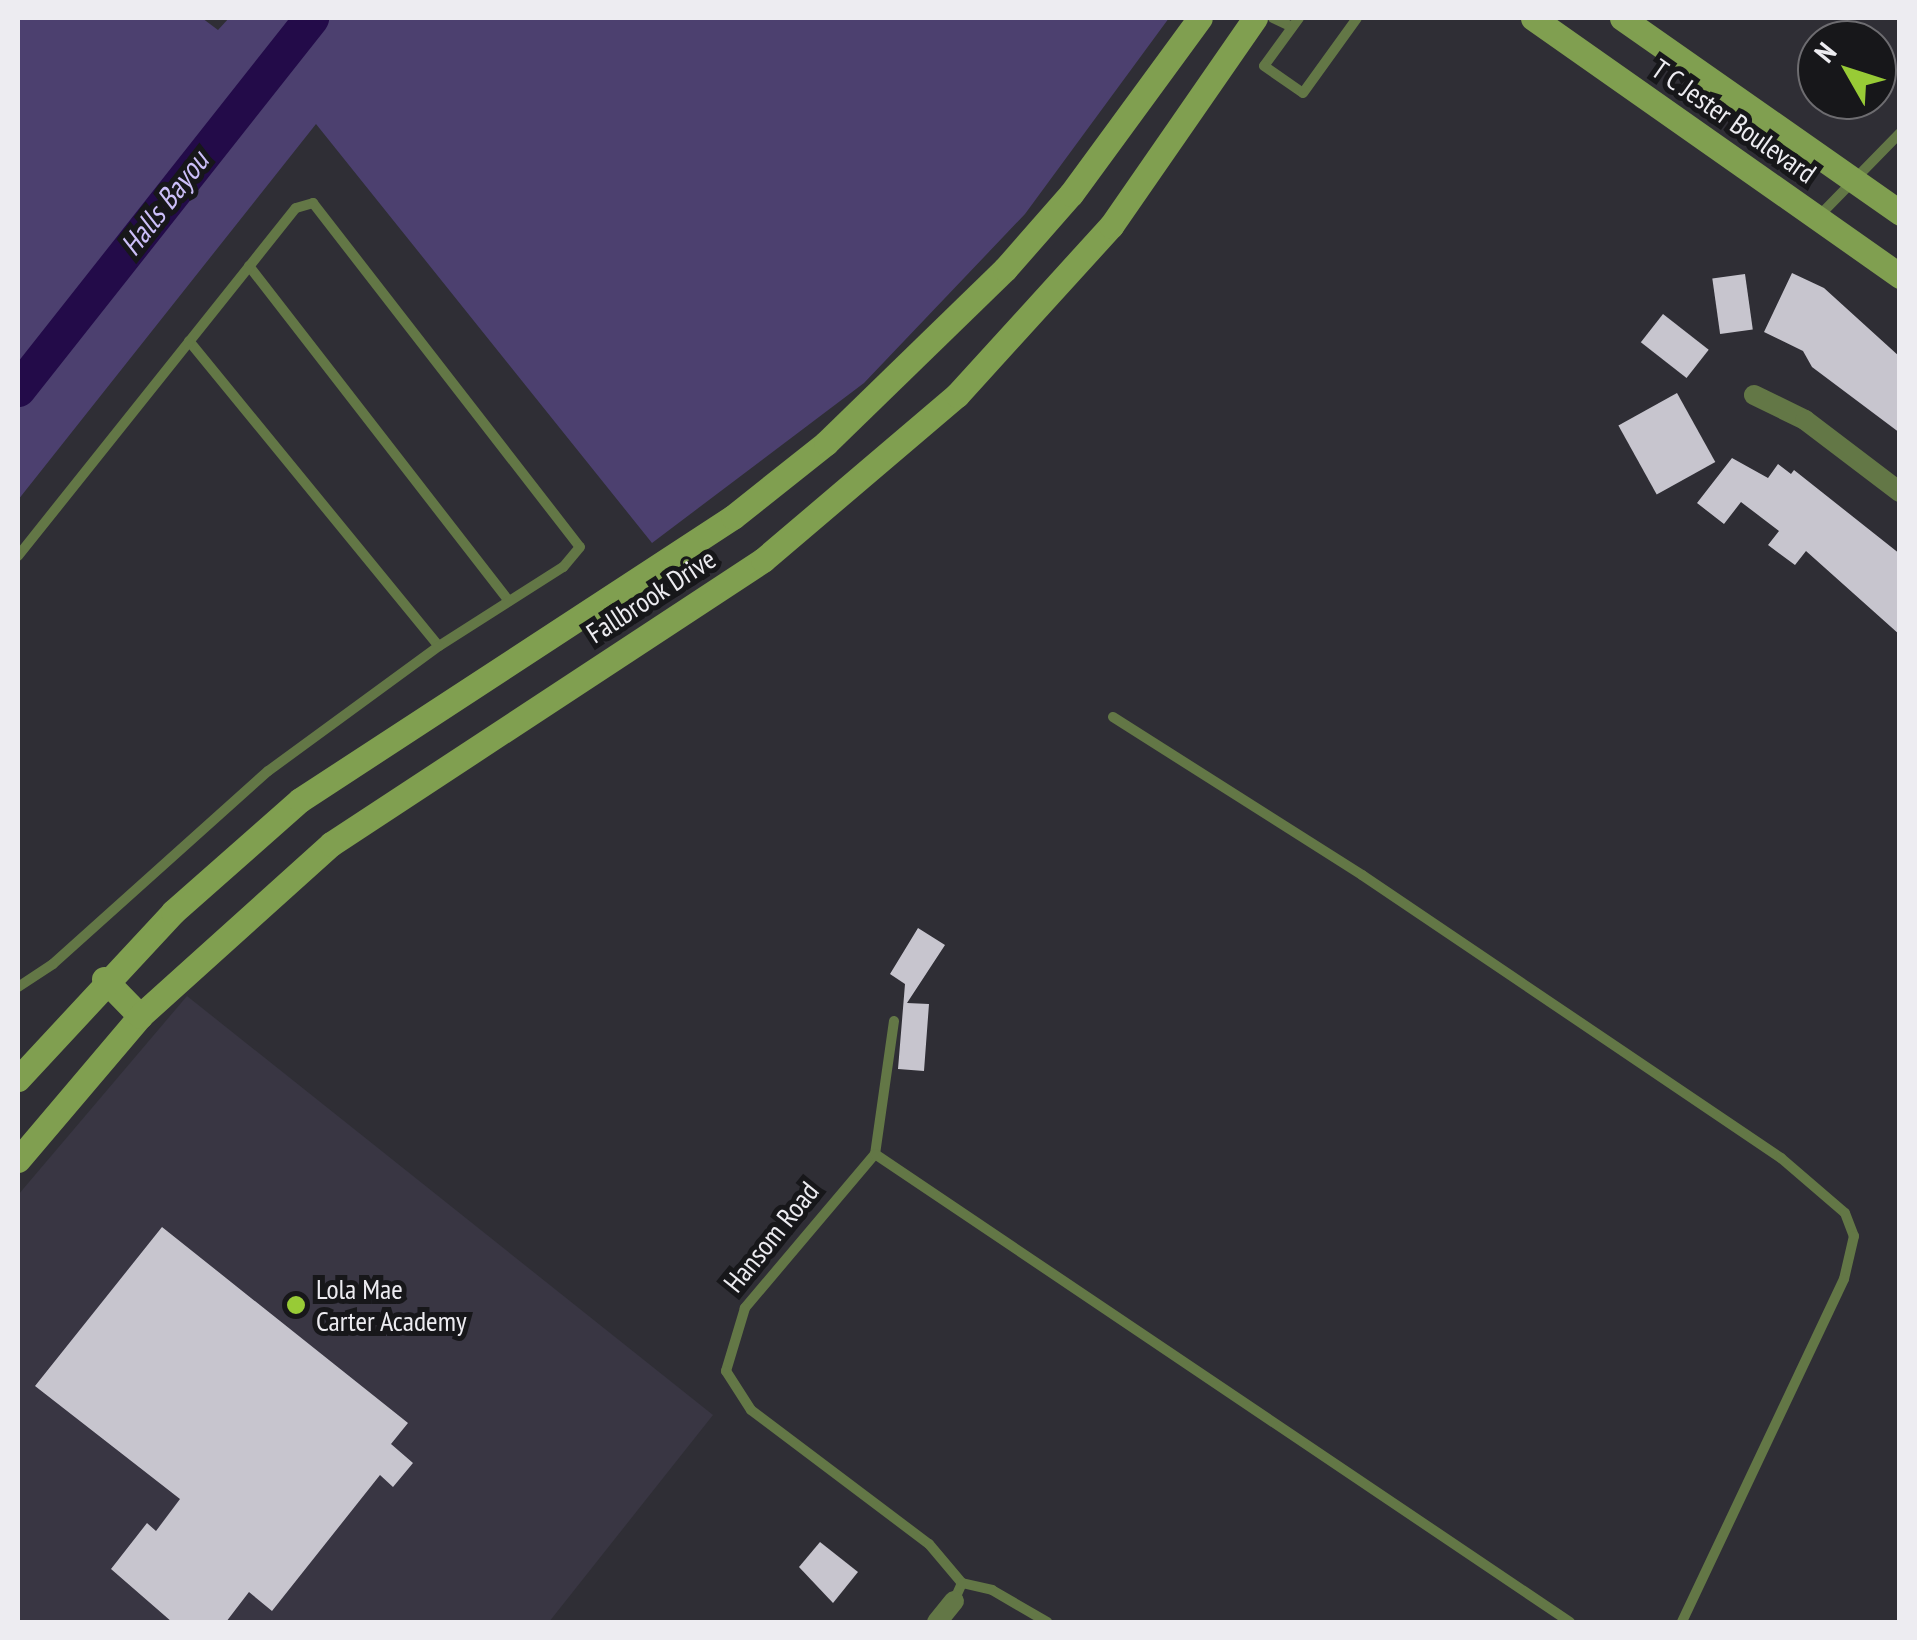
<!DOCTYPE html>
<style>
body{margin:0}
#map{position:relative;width:1917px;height:1640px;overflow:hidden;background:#2f2e35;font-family:"PT Sans Narrow",sans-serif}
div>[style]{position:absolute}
.built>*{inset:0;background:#393643}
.green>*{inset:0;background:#4c406f}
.river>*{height:35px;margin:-17.5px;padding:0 17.5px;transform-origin:17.5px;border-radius:17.5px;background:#230b49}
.building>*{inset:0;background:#c7c5ce;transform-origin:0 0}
.lane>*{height:10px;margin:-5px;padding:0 5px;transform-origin:5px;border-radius:5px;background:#637746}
.street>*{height:20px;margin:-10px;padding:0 10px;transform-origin:10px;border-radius:10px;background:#637746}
.secondary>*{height:25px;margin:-12.5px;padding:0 12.5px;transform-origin:12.5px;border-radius:12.5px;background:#809f50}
.dots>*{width:28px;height:28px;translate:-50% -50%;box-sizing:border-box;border:5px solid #17171a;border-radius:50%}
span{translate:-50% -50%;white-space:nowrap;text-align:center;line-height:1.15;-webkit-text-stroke:10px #17171a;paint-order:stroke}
.street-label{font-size:28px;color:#edecf1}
.poi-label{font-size:28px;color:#edecf1}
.left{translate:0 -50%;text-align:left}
.water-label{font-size:30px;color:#ccbff9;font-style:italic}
.frame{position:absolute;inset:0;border:20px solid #edecf1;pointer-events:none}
.north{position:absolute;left:1797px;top:20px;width:100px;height:100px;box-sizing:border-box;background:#17171a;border:2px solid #6d6c70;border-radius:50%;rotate:309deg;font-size:28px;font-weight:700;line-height:40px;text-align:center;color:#edecf1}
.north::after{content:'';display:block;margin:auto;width:35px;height:45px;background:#98cb36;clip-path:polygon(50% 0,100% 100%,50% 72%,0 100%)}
</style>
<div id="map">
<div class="built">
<div style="clip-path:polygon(187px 996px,713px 1415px,549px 1622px,18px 1622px,18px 1195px)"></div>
</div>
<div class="green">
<div style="clip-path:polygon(18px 18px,202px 18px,218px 30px,229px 18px,1169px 18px,1025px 214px,864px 383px,652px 543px,316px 124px,18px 500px)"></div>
</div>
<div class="river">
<div style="left:18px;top:389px;width:473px;rotate:-51.7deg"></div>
</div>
<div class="building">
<div style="clip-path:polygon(1792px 273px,1824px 288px,1900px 357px,1900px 433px,1812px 367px,1803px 351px,1764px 332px)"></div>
<div style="left:1745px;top:274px;width:56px;height:33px;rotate:82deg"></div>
<div style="left:1663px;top:314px;width:58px;height:36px;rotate:38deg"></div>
<div style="left:1677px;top:393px;width:79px;height:67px;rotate:61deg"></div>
<div style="clip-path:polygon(1732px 458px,1768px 478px,1778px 464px,1791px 474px,1794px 470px,1900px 554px,1900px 635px,1806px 551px,1795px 565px,1768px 545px,1779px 531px,1741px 502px,1724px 524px,1697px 503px)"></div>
<div style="clip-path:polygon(918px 928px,945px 945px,907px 1003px,929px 1004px,924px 1071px,898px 1069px,905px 984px,890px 974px)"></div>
<div style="clip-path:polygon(162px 1227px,408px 1423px,391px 1444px,413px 1463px,393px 1487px,380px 1475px,272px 1611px,249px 1592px,226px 1622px,172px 1622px,111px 1569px,147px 1523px,156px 1531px,180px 1499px,35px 1386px)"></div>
<div style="clip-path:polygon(820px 1542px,858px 1572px,833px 1603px,799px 1567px)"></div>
</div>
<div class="lane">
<div style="left:1273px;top:18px;width:21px;rotate:25deg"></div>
<div style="left:1299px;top:18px;width:59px;rotate:126.1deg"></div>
<div style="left:1264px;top:66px;width:47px;rotate:34.7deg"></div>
<div style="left:1303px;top:93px;width:92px;rotate:-54.2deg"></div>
<div style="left:1819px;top:216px;width:116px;rotate:-45.7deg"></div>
<div style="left:249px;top:266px;width:424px;rotate:52.2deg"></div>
<div style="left:189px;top:341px;width:394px;rotate:50.7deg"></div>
<div style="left:18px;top:556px;width:445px;rotate:-51.4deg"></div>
<div style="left:296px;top:208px;width:18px;rotate:-16deg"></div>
<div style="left:313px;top:203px;width:435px;rotate:52.2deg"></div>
<div style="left:580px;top:547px;width:26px;rotate:130deg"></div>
<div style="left:563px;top:567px;width:147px;rotate:147.5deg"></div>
<div style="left:439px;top:646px;width:212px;rotate:143.8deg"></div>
<div style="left:268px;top:771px;width:289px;rotate:138.1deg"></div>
<div style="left:53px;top:964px;width:42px;rotate:146.7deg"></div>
<div style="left:1113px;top:717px;width:295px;rotate:32.4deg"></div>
<div style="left:1362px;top:875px;width:506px;rotate:34.04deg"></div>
<div style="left:1781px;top:1158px;width:84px;rotate:40.7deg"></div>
<div style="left:1845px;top:1213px;width:25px;rotate:69deg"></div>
<div style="left:1854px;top:1236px;width:44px;rotate:103.1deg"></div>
<div style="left:1844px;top:1279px;width:379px;rotate:115.3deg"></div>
<div style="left:894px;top:1021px;width:134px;rotate:98.1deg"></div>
<div style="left:875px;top:1154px;width:202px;rotate:130.2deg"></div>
<div style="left:745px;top:1308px;width:66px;rotate:106.8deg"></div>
<div style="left:726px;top:1371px;width:46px;rotate:57.3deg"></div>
<div style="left:751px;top:1410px;width:223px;rotate:37deg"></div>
<div style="left:929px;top:1544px;width:51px;rotate:49.8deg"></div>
<div style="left:962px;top:1583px;width:20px;rotate:114deg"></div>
<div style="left:875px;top:1154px;width:838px;rotate:33.96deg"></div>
<div style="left:962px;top:1583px;width:31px;rotate:13deg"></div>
<div style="left:992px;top:1590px;width:64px;rotate:30.2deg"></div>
</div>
<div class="street">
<div style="left:1754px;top:395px;width:57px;rotate:26.1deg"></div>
<div style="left:1805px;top:420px;width:119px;rotate:37.2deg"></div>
<div style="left:937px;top:1622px;width:27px;rotate:-51deg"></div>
</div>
<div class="secondary">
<div style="left:1533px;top:18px;width:449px;rotate:35.1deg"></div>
<div style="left:1622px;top:18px;width:340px;rotate:35deg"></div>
<div style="left:104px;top:979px;width:52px;rotate:45.8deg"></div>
<div style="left:18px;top:1079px;width:228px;rotate:-47.1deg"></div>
<div style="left:173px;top:912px;width:169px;rotate:-41.4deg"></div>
<div style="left:300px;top:800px;width:517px;rotate:-33.17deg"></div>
<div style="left:733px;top:517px;width:119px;rotate:-38.5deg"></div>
<div style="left:826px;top:443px;width:250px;rotate:-44.2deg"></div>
<div style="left:1005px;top:269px;width:100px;rotate:-48.7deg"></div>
<div style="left:1071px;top:194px;width:218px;rotate:-53.8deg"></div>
<div style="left:18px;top:1160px;width:189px;rotate:-49.7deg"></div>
<div style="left:140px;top:1016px;width:257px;rotate:-42deg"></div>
<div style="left:331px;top:844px;width:517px;rotate:-33.32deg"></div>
<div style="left:763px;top:560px;width:255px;rotate:-40.4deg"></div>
<div style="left:957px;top:395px;width:229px;rotate:-47.7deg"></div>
<div style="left:1111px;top:226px;width:253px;rotate:-55.3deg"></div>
</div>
<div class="dots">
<div style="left:296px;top:1305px;background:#98cb36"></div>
</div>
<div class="street-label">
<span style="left:1734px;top:121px;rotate:35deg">T C Jester Boulevard</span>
<span style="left:651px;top:596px;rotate:-33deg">Fallbrook Drive</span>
<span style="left:771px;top:1237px;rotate:-51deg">Hansom Road</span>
</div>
<div class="poi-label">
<span class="left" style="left:316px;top:1305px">Lola Mae<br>Carter Academy</span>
</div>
<div class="water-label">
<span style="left:164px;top:203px;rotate:-52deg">Halls Bayou</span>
</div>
<div class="frame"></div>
<div class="north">N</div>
</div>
